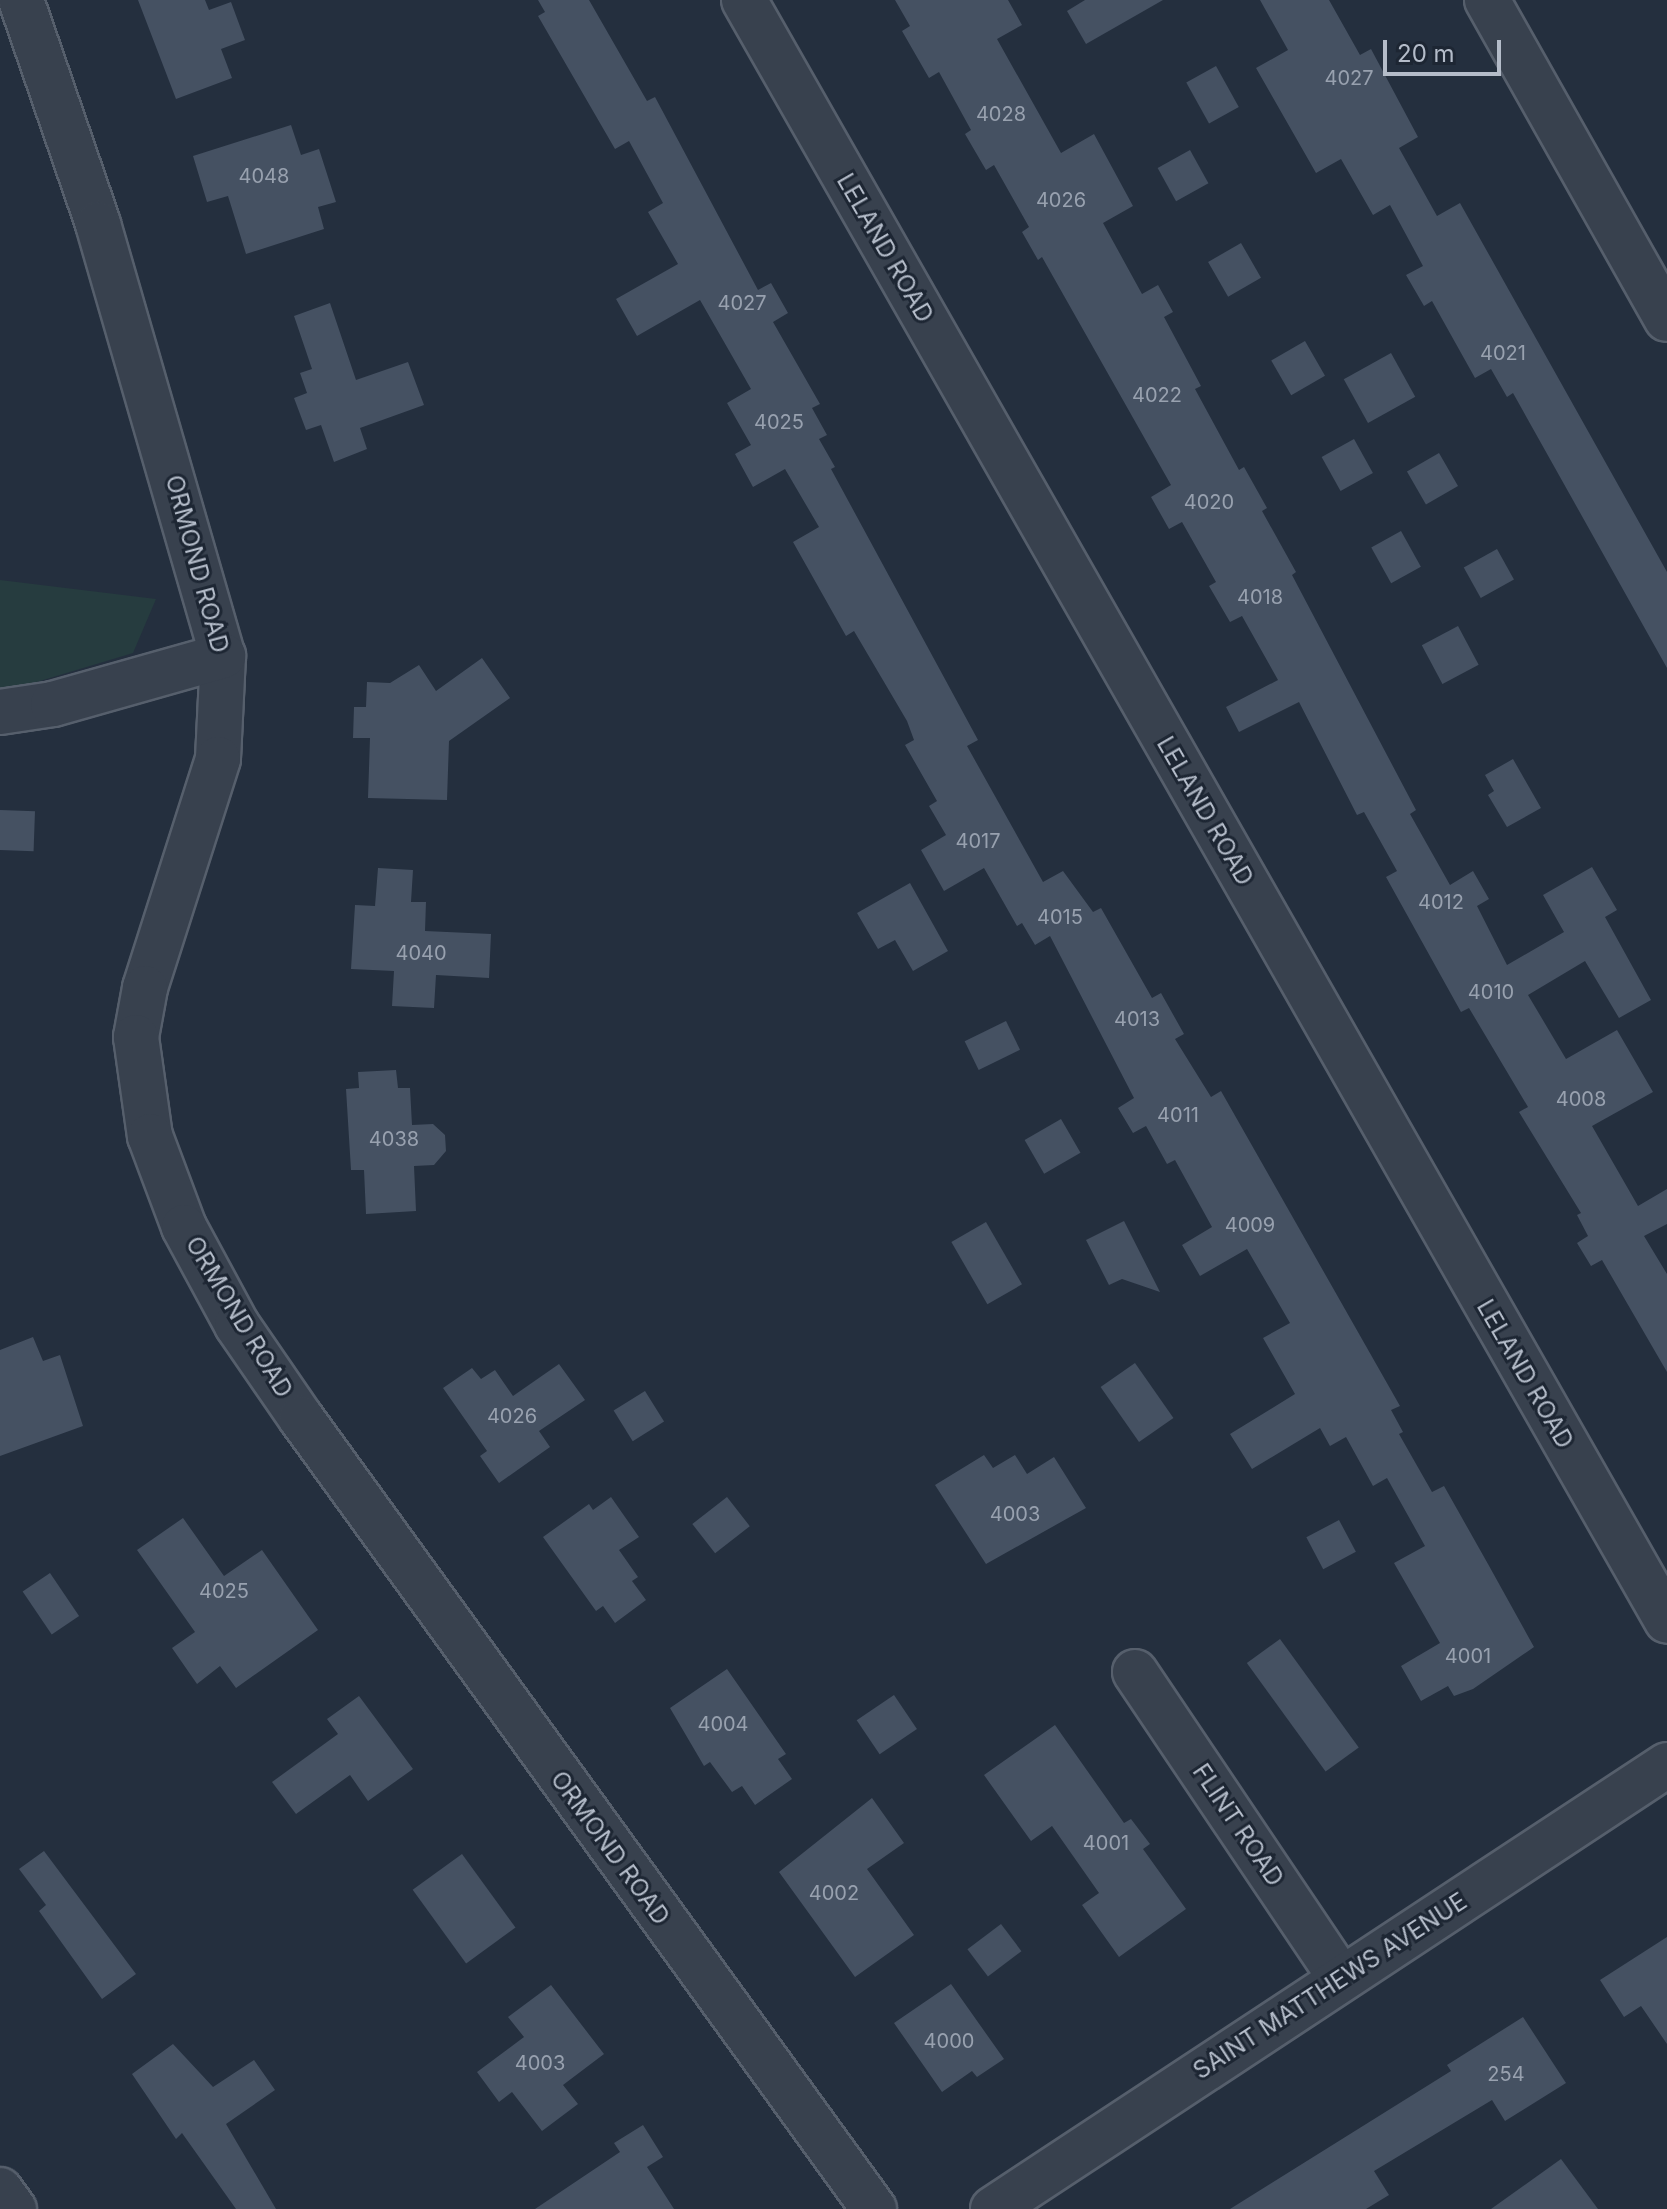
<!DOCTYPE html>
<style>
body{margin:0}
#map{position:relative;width:1667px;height:2209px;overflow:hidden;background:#242f3e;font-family:Inter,sans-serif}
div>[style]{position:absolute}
.green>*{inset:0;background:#263c3f}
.building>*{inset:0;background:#455162;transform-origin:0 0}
.roads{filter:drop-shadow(2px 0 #565f6c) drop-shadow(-2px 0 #565f6c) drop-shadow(0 2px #565f6c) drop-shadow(0 -2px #565f6c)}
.minor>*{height:44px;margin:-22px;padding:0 22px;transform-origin:22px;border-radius:22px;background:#38414e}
span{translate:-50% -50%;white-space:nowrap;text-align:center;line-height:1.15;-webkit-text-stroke:6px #1d2633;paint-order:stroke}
.number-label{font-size:20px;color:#98a1af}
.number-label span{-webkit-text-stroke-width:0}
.street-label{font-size:24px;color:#b4bcc9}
.scale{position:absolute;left:1383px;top:40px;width:118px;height:36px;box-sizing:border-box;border:4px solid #b4bcc9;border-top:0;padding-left:10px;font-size:24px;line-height:28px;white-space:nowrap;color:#b4bcc9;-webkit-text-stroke:6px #1d2633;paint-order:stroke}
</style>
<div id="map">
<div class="green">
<div style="clip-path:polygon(0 580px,156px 599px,133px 653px,0 693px)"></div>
</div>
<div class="building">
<div style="clip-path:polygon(138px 0,205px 0,209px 10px,231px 2px,245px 40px,221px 49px,232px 78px,176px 99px)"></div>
<div style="clip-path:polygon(538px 0,589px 0,647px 101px,655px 97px,758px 290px,771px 283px,788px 313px,773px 322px,820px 404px,812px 408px,827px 435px,819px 439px,835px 467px,831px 469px,978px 740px,967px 746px,1043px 882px,1063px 871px,1093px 912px,1101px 908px,1152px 998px,1161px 993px,1184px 1034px,1175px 1039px,1211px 1097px,1221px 1091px,1400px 1406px,1391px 1410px,1403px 1432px,1399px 1434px,1432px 1492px,1444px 1486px,1488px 1564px,1534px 1647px,1473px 1689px,1454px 1696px,1448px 1686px,1421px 1701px,1401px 1666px,1440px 1643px,1394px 1563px,1425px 1546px,1387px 1478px,1373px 1486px,1346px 1437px,1330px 1446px,1320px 1428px,1252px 1469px,1230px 1434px,1295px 1394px,1263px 1338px,1290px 1323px,1247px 1249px,1200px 1276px,1182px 1245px,1212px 1227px,1175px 1160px,1167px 1164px,1146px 1126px,1133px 1133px,1118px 1108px,1134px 1098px,1050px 936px,1035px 945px,1022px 923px,1017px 926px,984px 868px,944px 891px,921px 850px,946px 835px,929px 806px,937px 801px,905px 745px,914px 740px,907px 721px,854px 631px,846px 636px,793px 542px,819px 527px,785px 469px,753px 487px,735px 454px,751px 445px,727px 403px,751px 389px,700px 300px,637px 336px,616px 299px,678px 264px,648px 212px,663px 203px,629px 141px,615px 149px,538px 16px,545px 12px)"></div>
<div style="clip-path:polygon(895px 0,1008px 0,1022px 25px,997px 39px,1061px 153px,1094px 134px,1133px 206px,1103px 223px,1142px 294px,1158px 285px,1173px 312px,1164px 317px,1201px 386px,1195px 389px,1239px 470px,1244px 467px,1267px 508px,1262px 511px,1296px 572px,1292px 575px,1416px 810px,1410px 814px,1450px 885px,1473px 871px,1489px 899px,1477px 906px,1507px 965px,1564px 932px,1543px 895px,1592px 867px,1617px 910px,1605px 917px,1651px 1000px,1619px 1018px,1585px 961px,1528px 995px,1566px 1059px,1617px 1030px,1653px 1092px,1592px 1126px,1638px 1206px,1667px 1189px,1667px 1224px,1644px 1236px,1667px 1274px,1667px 1372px,1602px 1260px,1591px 1266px,1577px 1243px,1588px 1236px,1577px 1215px,1581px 1213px,1519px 1112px,1528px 1107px,1469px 1008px,1461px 1012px,1386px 877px,1397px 871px,1364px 812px,1357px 815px,1299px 702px,1239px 732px,1226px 707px,1278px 680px,1242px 616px,1230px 622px,1209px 586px,1216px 582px,1182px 522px,1169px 529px,1151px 497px,1171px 485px,1042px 257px,1038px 260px,1022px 232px,1029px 227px,994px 165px,986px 170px,965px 134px,971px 130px,939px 72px,929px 78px,902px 31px,910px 26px)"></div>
<div style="clip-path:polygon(1085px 0,1163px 0,1086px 44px,1067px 11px)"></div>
<div style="clip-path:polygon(1260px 0,1329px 0,1360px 55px,1371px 49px,1418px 137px,1399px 148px,1437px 216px,1460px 203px,1667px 572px,1667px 668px,1513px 393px,1507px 397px,1491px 369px,1475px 378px,1432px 301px,1424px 306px,1406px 275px,1423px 266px,1390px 205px,1373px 215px,1341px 159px,1316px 173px,1256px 68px,1288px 50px)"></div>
<div style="left:1216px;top:66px;width:47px;height:34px;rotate:61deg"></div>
<div style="clip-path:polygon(291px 125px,301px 155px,319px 149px,336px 202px,318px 207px,324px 229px,246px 254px,228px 196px,207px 202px,193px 156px)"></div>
<div style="left:1190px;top:150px;width:38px;height:37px;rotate:61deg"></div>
<div style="left:1241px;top:243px;width:40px;height:38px;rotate:60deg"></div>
<div style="clip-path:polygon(330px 303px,356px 380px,408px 362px,424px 405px,360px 428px,367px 449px,334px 462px,321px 425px,306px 430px,294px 398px,307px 393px,300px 373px,312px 369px,294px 316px)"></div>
<div style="left:1305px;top:341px;width:40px;height:39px;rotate:60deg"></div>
<div style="left:1391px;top:353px;width:50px;height:54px;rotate:61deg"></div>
<div style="left:1354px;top:439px;width:39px;height:37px;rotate:61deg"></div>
<div style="left:1439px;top:453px;width:38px;height:37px;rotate:60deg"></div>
<div style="left:1401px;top:531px;width:41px;height:34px;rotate:61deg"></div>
<div style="left:1497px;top:549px;width:35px;height:38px;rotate:61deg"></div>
<div style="left:1458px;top:626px;width:44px;height:41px;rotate:62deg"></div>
<div style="clip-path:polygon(482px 658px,510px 698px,449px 741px,447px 800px,368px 798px,370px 738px,353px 738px,354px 707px,366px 707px,367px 682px,390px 683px,419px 665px,436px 691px)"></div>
<div style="clip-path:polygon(1513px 759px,1541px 808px,1507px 827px,1488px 795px,1494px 791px,1485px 775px)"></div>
<div style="left:0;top:810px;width:35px;height:40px;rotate:2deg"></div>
<div style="clip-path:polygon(378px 868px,413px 870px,411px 902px,426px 902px,425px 931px,491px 934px,489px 978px,436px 975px,434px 1008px,392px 1006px,394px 971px,351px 969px,355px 905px,375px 906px)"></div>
<div style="clip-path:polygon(910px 883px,948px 951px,913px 971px,895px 940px,878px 949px,857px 913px)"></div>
<div style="left:1006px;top:1021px;width:32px;height:46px;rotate:64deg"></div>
<div style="clip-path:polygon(396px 1070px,398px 1088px,410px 1088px,412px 1125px,433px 1124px,445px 1135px,446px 1151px,434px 1165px,414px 1166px,416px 1211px,366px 1214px,364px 1170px,351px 1170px,346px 1089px,359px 1088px,358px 1072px)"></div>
<div style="left:1061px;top:1119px;width:39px;height:42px;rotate:60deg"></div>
<div style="clip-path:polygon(1124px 1221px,1160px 1292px,1122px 1279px,1109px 1285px,1086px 1240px)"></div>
<div style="left:986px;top:1222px;width:72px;height:40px;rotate:60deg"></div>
<div style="clip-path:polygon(33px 1337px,43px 1361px,60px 1355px,83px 1426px,0 1456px,0 1350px)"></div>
<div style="left:1135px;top:1363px;width:67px;height:42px;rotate:55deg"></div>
<div style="clip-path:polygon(559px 1364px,585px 1400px,539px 1431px,550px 1447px,499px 1483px,480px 1456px,487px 1451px,443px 1388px,472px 1368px,481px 1379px,495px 1370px,513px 1396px)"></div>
<div style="left:645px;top:1391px;width:36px;height:37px;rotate:58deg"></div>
<div style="clip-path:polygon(984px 1455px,993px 1468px,1015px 1455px,1027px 1474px,1054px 1457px,1086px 1508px,986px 1564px,935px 1485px)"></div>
<div style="clip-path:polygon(611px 1497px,639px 1537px,619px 1550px,638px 1577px,632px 1581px,646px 1600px,615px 1623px,603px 1606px,596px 1611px,543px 1537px,589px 1504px,593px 1510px)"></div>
<div style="left:727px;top:1497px;width:37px;height:44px;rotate:52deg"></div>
<div style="clip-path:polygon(183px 1518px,224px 1576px,262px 1550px,318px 1630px,236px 1688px,220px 1666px,197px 1684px,172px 1648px,195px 1632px,137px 1550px)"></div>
<div style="left:1339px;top:1520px;width:36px;height:37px;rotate:62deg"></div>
<div style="left:50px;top:1573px;width:52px;height:33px;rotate:56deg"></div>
<div style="left:1280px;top:1639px;width:134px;height:41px;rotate:54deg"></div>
<div style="clip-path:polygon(727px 1669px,786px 1754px,778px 1759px,792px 1779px,755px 1805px,742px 1786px,732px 1792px,710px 1762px,704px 1766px,670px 1708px)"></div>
<div style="left:894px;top:1695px;width:41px;height:45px;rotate:56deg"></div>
<div style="clip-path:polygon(359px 1696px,413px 1769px,368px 1801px,350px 1775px,296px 1814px,272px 1782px,338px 1734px,327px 1719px)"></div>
<div style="clip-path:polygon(1055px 1725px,1124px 1823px,1131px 1819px,1150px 1844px,1143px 1849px,1186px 1909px,1119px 1957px,1082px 1905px,1099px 1893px,1052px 1826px,1031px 1841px,984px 1775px)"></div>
<div style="clip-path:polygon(872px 1798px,904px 1843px,867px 1869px,914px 1935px,855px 1977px,779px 1872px)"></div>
<div style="clip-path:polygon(44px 1851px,136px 1974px,102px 1999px,39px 1911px,46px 1905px,19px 1869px)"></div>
<div style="left:462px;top:1854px;width:91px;height:61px;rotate:54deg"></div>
<div style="left:1001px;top:1924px;width:34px;height:42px;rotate:53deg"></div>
<div style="clip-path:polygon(1667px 1937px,1667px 2044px,1641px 2006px,1624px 2017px,1600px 1980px)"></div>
<div style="clip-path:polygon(951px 1984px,1004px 2059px,977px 2077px,972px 2071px,942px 2092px,894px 2023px)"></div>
<div style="clip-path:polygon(551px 1985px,604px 2054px,563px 2085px,578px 2104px,542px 2131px,512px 2092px,499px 2102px,477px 2072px,524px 2037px,508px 2017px)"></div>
<div style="clip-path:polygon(1523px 2017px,1566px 2083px,1505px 2121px,1492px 2100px,1374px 2171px,1389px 2195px,1366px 2209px,1230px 2209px,1451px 2071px,1447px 2065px)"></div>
<div style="clip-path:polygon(173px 2044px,213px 2087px,254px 2060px,275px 2090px,226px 2124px,276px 2209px,236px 2209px,182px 2133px,176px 2139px,132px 2074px)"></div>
<div style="clip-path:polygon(643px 2125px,663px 2157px,647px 2167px,674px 2209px,535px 2209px,620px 2152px,614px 2143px)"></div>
<div style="clip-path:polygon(1561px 2159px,1598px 2209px,1491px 2209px)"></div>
</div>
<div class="roads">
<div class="minor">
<div style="left:21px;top:0;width:237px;rotate:71deg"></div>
<div style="left:98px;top:224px;width:450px;rotate:73.9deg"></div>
<div style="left:223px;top:656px;width:103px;rotate:92.8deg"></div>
<div style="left:218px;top:759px;width:240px;rotate:107.7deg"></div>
<div style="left:145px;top:988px;width:50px;rotate:100.4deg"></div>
<div style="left:136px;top:1037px;width:100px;rotate:82deg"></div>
<div style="left:150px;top:1136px;width:97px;rotate:69.5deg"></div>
<div style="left:184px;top:1227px;width:111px;rotate:61.6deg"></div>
<div style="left:237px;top:1325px;width:113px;rotate:55.5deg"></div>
<div style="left:301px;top:1418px;width:977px;rotate:54.08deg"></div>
<div style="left:744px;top:0;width:1865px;rotate:60.34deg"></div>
<div style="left:1487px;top:0;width:366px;rotate:60.6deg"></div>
<div style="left:0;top:712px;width:54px;rotate:-8.6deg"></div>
<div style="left:53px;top:704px;width:177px;rotate:-15.8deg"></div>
<div style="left:1135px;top:1672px;width:369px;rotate:56.1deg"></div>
<div style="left:0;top:2190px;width:24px;rotate:54deg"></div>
<div style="left:993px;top:2209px;width:807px;rotate:-33.38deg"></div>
</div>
</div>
<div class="number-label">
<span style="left:1349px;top:78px">4027</span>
<span style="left:1001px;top:114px">4028</span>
<span style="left:264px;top:176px">4048</span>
<span style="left:1061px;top:200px">4026</span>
<span style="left:742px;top:303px">4027</span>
<span style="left:1503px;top:353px">4021</span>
<span style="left:1157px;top:395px">4022</span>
<span style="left:779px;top:422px">4025</span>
<span style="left:1209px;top:502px">4020</span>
<span style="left:1260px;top:597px">4018</span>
<span style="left:978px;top:841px">4017</span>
<span style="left:1441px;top:902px">4012</span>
<span style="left:1060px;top:917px">4015</span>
<span style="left:421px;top:953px">4040</span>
<span style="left:1491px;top:992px">4010</span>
<span style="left:1137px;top:1019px">4013</span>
<span style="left:1581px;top:1099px">4008</span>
<span style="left:1178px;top:1115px">4011</span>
<span style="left:394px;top:1139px">4038</span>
<span style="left:1250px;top:1225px">4009</span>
<span style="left:512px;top:1416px">4026</span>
<span style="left:1015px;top:1514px">4003</span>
<span style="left:224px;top:1591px">4025</span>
<span style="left:1468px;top:1656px">4001</span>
<span style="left:723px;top:1724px">4004</span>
<span style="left:1106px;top:1843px">4001</span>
<span style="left:834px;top:1893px">4002</span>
<span style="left:949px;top:2041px">4000</span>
<span style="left:540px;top:2063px">4003</span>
<span style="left:1506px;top:2074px">254</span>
</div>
<div class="street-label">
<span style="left:885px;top:248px;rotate:60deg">LELAND ROAD</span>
<span style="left:197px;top:564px;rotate:75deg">ORMOND ROAD</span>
<span style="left:1205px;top:811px;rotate:60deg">LELAND ROAD</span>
<span style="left:239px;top:1317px;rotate:59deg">ORMOND ROAD</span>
<span style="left:1525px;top:1374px;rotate:60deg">LELAND ROAD</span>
<span style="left:1238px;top:1825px;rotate:56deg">FLINT ROAD</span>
<span style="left:610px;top:1848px;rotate:54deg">ORMOND ROAD</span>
<span style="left:1330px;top:1986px;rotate:-33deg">SAINT MATTHEWS AVENUE</span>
</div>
<div class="scale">20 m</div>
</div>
